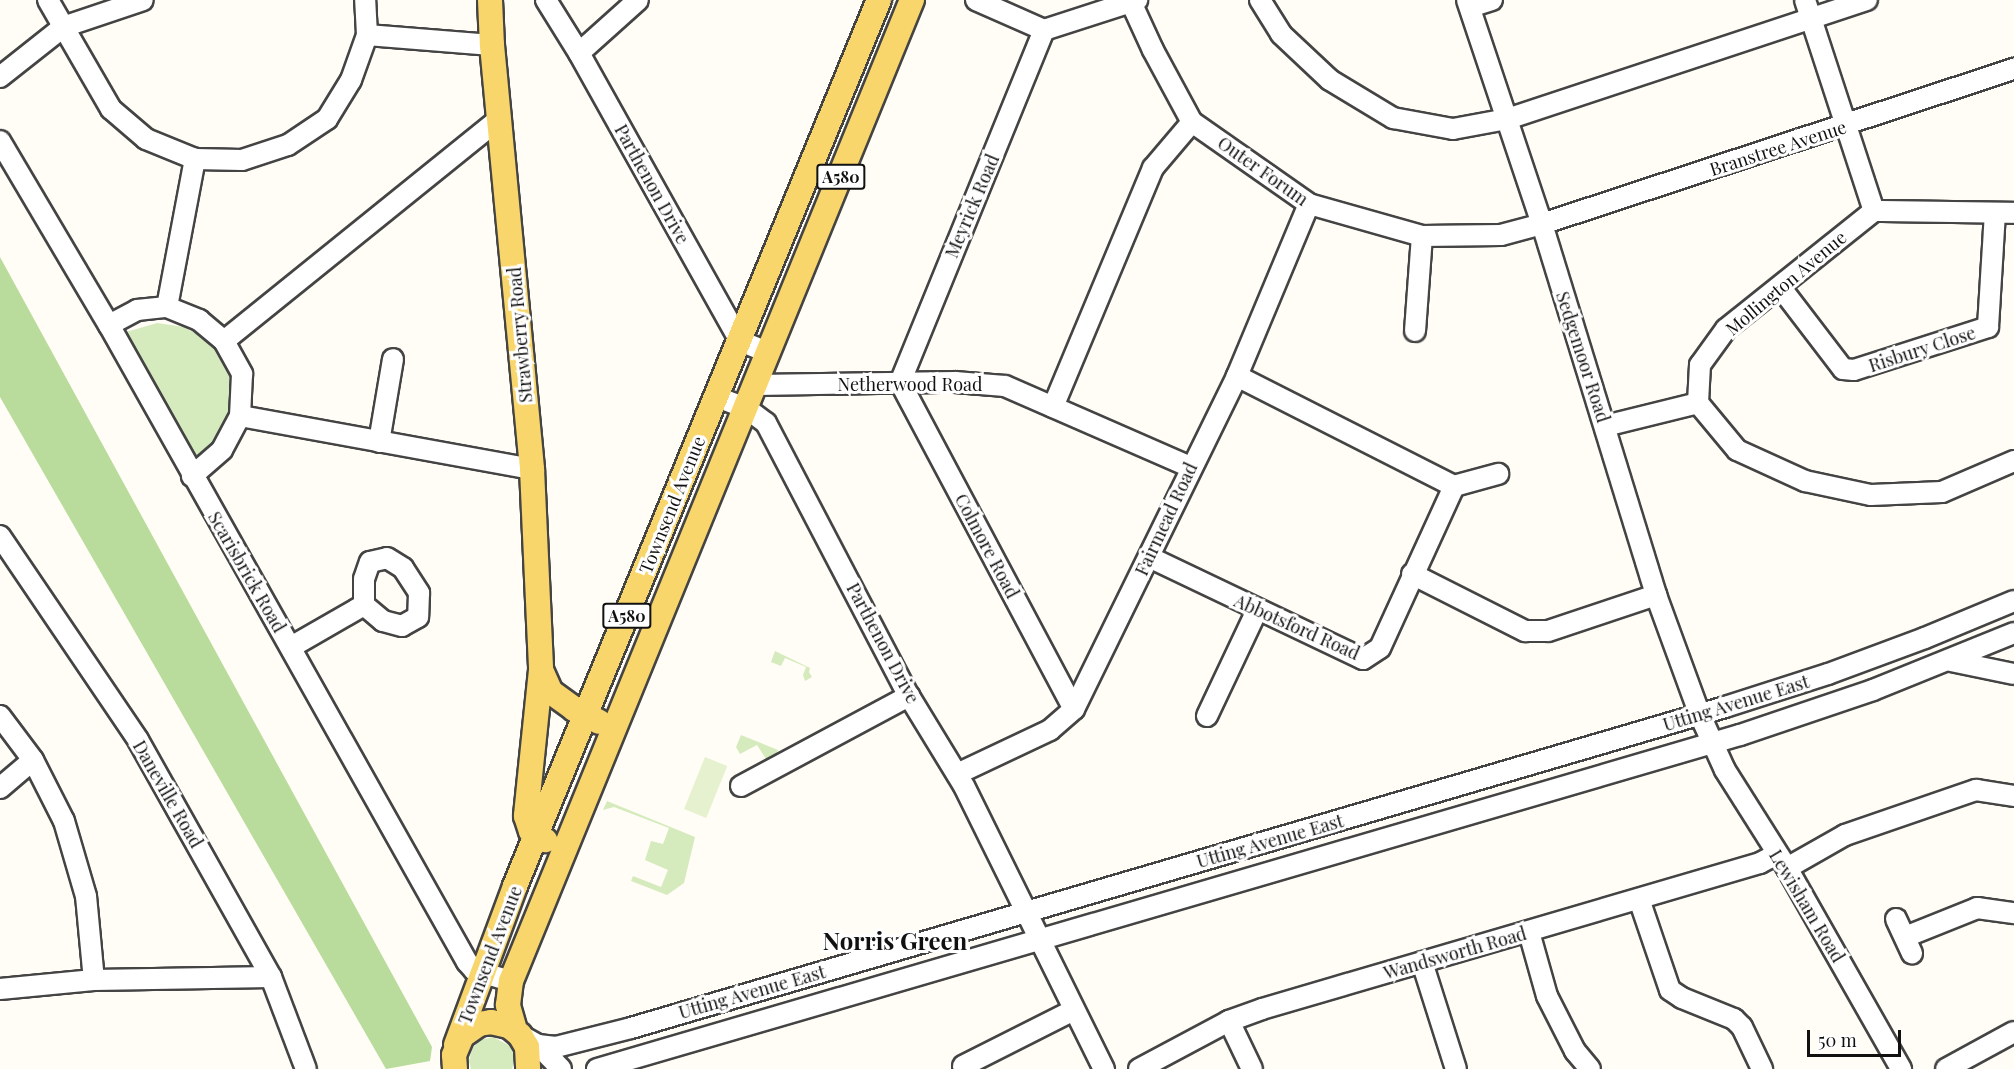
<!DOCTYPE html>
<style>
body{margin:0}
#map{position:relative;width:2014px;height:1069px;overflow:hidden;background:#fffdf5;font-family:"Playfair Display",serif}
div>[style]{position:absolute}
.green>*{inset:0;background:#d5ebbd}
.forest>*{inset:0;background:#b9dc9c}
.pitch>*{inset:0;background:#e6f2cf;transform-origin:0 0}
.roads{filter:drop-shadow(2px 0 #444) drop-shadow(-2px 0 #444) drop-shadow(0 2px #444) drop-shadow(0 -2px #444)}
.minor>*{height:20px;margin:-10px;padding:0 10px;transform-origin:10px;border-radius:10px;background:#fff}
.major>*{height:24px;margin:-12px;padding:0 12px;transform-origin:12px;border-radius:12px;background:#f9d66b}
span{translate:-50% -50%;white-space:nowrap;text-align:center;line-height:1.15;-webkit-text-stroke:6px #fff;paint-order:stroke}
.shield-label span{padding:2px 4px;background:#fff;border:2px solid;border-radius:4px;-webkit-text-stroke-width:0}
.shield-label{font-size:16px;color:#111;font-weight:700}
.street-label{font-size:18px;color:#111}
.district-label{font-size:24px;color:#111;font-weight:700}
.scale{position:absolute;left:1807px;top:1030px;width:94px;height:27px;box-sizing:border-box;border:3px solid #111;border-top:0;padding-left:8px;font-size:18px;line-height:21px;white-space:nowrap;color:#111;-webkit-text-stroke:4px #fff;paint-order:stroke}
</style>
<div id="map">
<div class="green">
<div style="clip-path:polygon(157px 323px,184px 327px,209px 341px,221px 355px,233px 377px,234px 398px,223px 431px,211px 448px,194px 457px,126px 332px)"></div>
<div style="clip-path:polygon(775px 651px,810px 668px,809px 672px,812px 677px,805px 681px,803px 675px,806px 667px,785px 658px,781px 666px,771px 662px)"></div>
<div style="clip-path:polygon(741px 735px,778px 750px,777px 752px,781px 755px,766px 759px,757px 745px,740px 754px,736px 747px)"></div>
<div style="clip-path:polygon(607px 801px,695px 837px,684px 883px,667px 895px,631px 881px,633px 876px,661px 887px,668px 870px,645px 860px,651px 841px,663px 844px,669px 828px,614px 807px,603px 810px)"></div>
<div style="clip-path:polygon(493px 1037px,510px 1046px,515px 1058px,512px 1069px,471px 1069px,469px 1061px,472px 1049px,480px 1040px)"></div>
</div>
<div class="forest">
<div style="clip-path:polygon(0 257px,432px 1047px,430px 1061px,386px 1069px,0 397px)"></div>
</div>
<div class="pitch">
<div style="left:705px;top:757px;width:24px;height:56px;rotate:22deg"></div>
</div>
<div class="roads">
<div class="minor">
<div style="left:48px;top:0;width:126px;rotate:60deg"></div>
<div style="left:111px;top:109px;width:46px;rotate:40.6deg"></div>
<div style="left:146px;top:139px;width:53px;rotate:22.2deg"></div>
<div style="left:195px;top:159px;width:47px;rotate:1.2deg"></div>
<div style="left:242px;top:160px;width:48px;rotate:-18.1deg"></div>
<div style="left:288px;top:145px;width:47px;rotate:-33.7deg"></div>
<div style="left:327px;top:119px;width:46px;rotate:-58.4deg"></div>
<div style="left:351px;top:80px;width:48px;rotate:-70.4deg"></div>
<div style="left:367px;top:35px;width:35px;rotate:-93deg"></div>
<div style="left:546px;top:0;width:62px;rotate:58.1deg"></div>
<div style="left:579px;top:53px;width:330px;rotate:60.8deg"></div>
<div style="left:740px;top:341px;width:31px;rotate:22deg"></div>
<div style="left:976px;top:0;width:74px;rotate:23.8deg"></div>
<div style="left:1044px;top:30px;width:98px;rotate:-17.9deg"></div>
<div style="left:1130px;top:0;width:55px;rotate:65.3deg"></div>
<div style="left:1153px;top:50px;width:82px;rotate:61.6deg"></div>
<div style="left:1192px;top:122px;width:143px;rotate:35deg"></div>
<div style="left:1309px;top:204px;width:117px;rotate:15.8deg"></div>
<div style="left:1422px;top:236px;width:79px;rotate:-0.7deg"></div>
<div style="left:1501px;top:235px;width:42px;rotate:-15deg"></div>
<div style="left:1542px;top:224px;width:497px;rotate:-18.2deg"></div>
<div style="left:1260px;top:0;width:40px;rotate:58deg"></div>
<div style="left:1281px;top:34px;width:67px;rotate:43.2deg"></div>
<div style="left:1330px;top:80px;width:74px;rotate:31.1deg"></div>
<div style="left:1393px;top:118px;width:61px;rotate:10.4deg"></div>
<div style="left:1453px;top:129px;width:55px;rotate:-10.5deg"></div>
<div style="left:1507px;top:119px;width:379px;rotate:-18.3deg"></div>
<div style="left:1467px;top:0;width:236px;rotate:71.5deg"></div>
<div style="left:1542px;top:224px;width:388px;rotate:72.9deg"></div>
<div style="left:1656px;top:595px;width:128px;rotate:69.9deg"></div>
<div style="left:1700px;top:715px;width:60px;rotate:65.6deg"></div>
<div style="left:1725px;top:770px;width:116px;rotate:57.7deg"></div>
<div style="left:1787px;top:868px;width:231px;rotate:60.4deg"></div>
<div style="left:1805px;top:0;width:222px;rotate:71.9deg"></div>
<div style="left:1470px;top:7px;width:23px;rotate:-18deg"></div>
<div style="left:1044px;top:30px;width:380px;rotate:112.2deg"></div>
<div style="left:900px;top:382px;width:370px;rotate:62deg"></div>
<div style="left:367px;top:35px;width:125px;rotate:4.6deg"></div>
<div style="left:579px;top:53px;width:79px;rotate:-41.9deg"></div>
<div style="left:0;top:77px;width:80px;rotate:-38.4deg"></div>
<div style="left:63px;top:27px;width:84px;rotate:-18.6deg"></div>
<div style="left:0;top:141px;width:214px;rotate:59.4deg"></div>
<div style="left:109px;top:325px;width:731px;rotate:60.66deg"></div>
<div style="left:467px;top:962px;width:11px;rotate:49deg"></div>
<div style="left:474px;top:970px;width:39px;rotate:17deg"></div>
<div style="left:1781px;top:288px;width:102px;rotate:52.6deg"></div>
<div style="left:1843px;top:369px;width:11px;rotate:5deg"></div>
<div style="left:1854px;top:370px;width:141px;rotate:-17.8deg"></div>
<div style="left:1988px;top:327px;width:114px;rotate:-86.5deg"></div>
<div style="left:167px;top:307px;width:151px;rotate:-79.3deg"></div>
<div style="left:109px;top:325px;width:32px;rotate:-28deg"></div>
<div style="left:137px;top:310px;width:30px;rotate:-6deg"></div>
<div style="left:167px;top:307px;width:35px;rotate:22deg"></div>
<div style="left:199px;top:320px;width:33px;rotate:40deg"></div>
<div style="left:224px;top:341px;width:38px;rotate:61deg"></div>
<div style="left:242px;top:374px;width:42px;rotate:92.7deg"></div>
<div style="left:240px;top:416px;width:38px;rotate:118deg"></div>
<div style="left:222px;top:450px;width:40px;rotate:139deg"></div>
<div style="left:1415px;top:331px;width:95px;rotate:-85.8deg"></div>
<div style="left:224px;top:341px;width:355px;rotate:-38.9deg"></div>
<div style="left:1237px;top:376px;width:243px;rotate:26.9deg"></div>
<div style="left:756px;top:385px;width:199px;rotate:-0.9deg"></div>
<div style="left:955px;top:382px;width:50px;rotate:4.6deg"></div>
<div style="left:1005px;top:386px;width:202px;rotate:23.6deg"></div>
<div style="left:717px;top:397px;width:31px;rotate:21deg"></div>
<div style="left:746px;top:408px;width:25px;rotate:37deg"></div>
<div style="left:766px;top:423px;width:308px;rotate:62.4deg"></div>
<div style="left:909px;top:696px;width:105px;rotate:58.6deg"></div>
<div style="left:964px;top:786px;width:316px;rotate:63.7deg"></div>
<div style="left:1698px;top:403px;width:61px;rotate:50.3deg"></div>
<div style="left:1737px;top:450px;width:75px;rotate:24.5deg"></div>
<div style="left:1805px;top:481px;width:67px;rotate:12deg"></div>
<div style="left:1871px;top:495px;width:71px;rotate:-2.4deg"></div>
<div style="left:1942px;top:492px;width:78px;rotate:-23.3deg"></div>
<div style="left:1053px;top:407px;width:259px;rotate:-67.3deg"></div>
<div style="left:1153px;top:168px;width:60px;rotate:-49.7deg"></div>
<div style="left:240px;top:416px;width:297px;rotate:10.3deg"></div>
<div style="left:1605px;top:426px;width:96px;rotate:-13.9deg"></div>
<div style="left:1698px;top:403px;width:38px;rotate:-87deg"></div>
<div style="left:1700px;top:365px;width:44px;rotate:-54.2deg"></div>
<div style="left:1726px;top:329px;width:189px;rotate:-38.6deg"></div>
<div style="left:1874px;top:211px;width:140px;rotate:0.8deg"></div>
<div style="left:379px;top:442px;width:84px;rotate:-80.4deg"></div>
<div style="left:0;top:536px;width:246px;rotate:55.9deg"></div>
<div style="left:138px;top:740px;width:272px;rotate:60.7deg"></div>
<div style="left:271px;top:977px;width:98px;rotate:69.2deg"></div>
<div style="left:1149px;top:557px;width:237px;rotate:25.5deg"></div>
<div style="left:1363px;top:659px;width:20px;rotate:-33deg"></div>
<div style="left:1380px;top:648px;width:178px;rotate:-65.4deg"></div>
<div style="left:1454px;top:486px;width:46px;rotate:-15.3deg"></div>
<div style="left:1412px;top:574px;width:127px;rotate:26.8deg"></div>
<div style="left:1525px;top:631px;width:23px"></div>
<div style="left:1548px;top:631px;width:114px;rotate:-18.4deg"></div>
<div style="left:291px;top:647px;width:84px;rotate:-29.9deg"></div>
<div style="left:364px;top:605px;width:26px;rotate:-90deg"></div>
<div style="left:364px;top:579px;width:18px;rotate:-71deg"></div>
<div style="left:370px;top:562px;width:17px;rotate:-13deg"></div>
<div style="left:387px;top:558px;width:19px;rotate:32deg"></div>
<div style="left:403px;top:568px;width:30px;rotate:57deg"></div>
<div style="left:419px;top:593px;width:24px;rotate:92deg"></div>
<div style="left:418px;top:617px;width:18px;rotate:151deg"></div>
<div style="left:402px;top:626px;width:20px;rotate:-165deg"></div>
<div style="left:383px;top:621px;width:25px;rotate:-140deg"></div>
<div style="left:1951px;top:661px;width:64px;rotate:11.7deg"></div>
<div style="left:0;top:716px;width:55px;rotate:53.1deg"></div>
<div style="left:33px;top:760px;width:68px;rotate:63.1deg"></div>
<div style="left:64px;top:821px;width:78px;rotate:73.7deg"></div>
<div style="left:86px;top:896px;width:84px;rotate:84.6deg"></div>
<div style="left:1207px;top:716px;width:117px;rotate:-64.7deg"></div>
<div style="left:957px;top:774px;width:103px;rotate:-25.3deg"></div>
<div style="left:1050px;top:730px;width:32px;rotate:-41deg"></div>
<div style="left:1074px;top:709px;width:371px;rotate:-63.9deg"></div>
<div style="left:1237px;top:376px;width:186px;rotate:-67.3deg"></div>
<div style="left:741px;top:786px;width:191px;rotate:-28.2deg"></div>
<div style="left:0;top:788px;width:43px;rotate:-40.3deg"></div>
<div style="left:1787px;top:868px;width:67px;rotate:-29.6deg"></div>
<div style="left:1845px;top:835px;width:139px;rotate:-19deg"></div>
<div style="left:1976px;top:790px;width:38px;rotate:9deg"></div>
<div style="left:1639px;top:899px;width:96px;rotate:71.2deg"></div>
<div style="left:1670px;top:990px;width:14px;rotate:34deg"></div>
<div style="left:1682px;top:998px;width:56px;rotate:22deg"></div>
<div style="left:1734px;top:1019px;width:11px;rotate:45deg"></div>
<div style="left:1742px;top:1027px;width:47px;rotate:64.5deg"></div>
<div style="left:1896px;top:919px;width:38px;rotate:65deg"></div>
<div style="left:1529px;top:932px;width:66px;rotate:74.3deg"></div>
<div style="left:1547px;top:996px;width:62px;rotate:63deg"></div>
<div style="left:1575px;top:1051px;width:23px;rotate:50deg"></div>
<div style="left:1905px;top:937px;width:78px;rotate:-21.9deg"></div>
<div style="left:1977px;top:908px;width:37px;rotate:8deg"></div>
<div style="left:1422px;top:962px;width:112px;rotate:72.4deg"></div>
<div style="left:0;top:989px;width:94px;rotate:-5.5deg"></div>
<div style="left:94px;top:980px;width:177px;rotate:-1deg"></div>
<div style="left:1229px;top:1021px;width:53px;rotate:64.4deg"></div>
<div style="left:520px;top:1035px;width:21px;rotate:29deg"></div>
<div style="left:538px;top:1045px;width:18px;rotate:6deg"></div>
<div style="left:556px;top:1047px;width:77px;rotate:-14.2deg"></div>
<div style="left:631px;top:1028px;width:1140px;rotate:-16.35deg"></div>
<div style="left:1725px;top:707px;width:108px;rotate:-17.8deg"></div>
<div style="left:1828px;top:674px;width:103px;rotate:-20.4deg"></div>
<div style="left:1925px;top:638px;width:96px;rotate:-22.6deg"></div>
<div style="left:538px;top:1045px;width:33px;rotate:46deg"></div>
<div style="left:963px;top:1066px;width:124px;rotate:-26.8deg"></div>
<div style="left:597px;top:1069px;width:1191px;rotate:-16.29deg"></div>
<div style="left:1740px;top:735px;width:140px;rotate:-18.7deg"></div>
<div style="left:1873px;top:690px;width:152px;rotate:-22deg"></div>
<div style="left:1139px;top:1069px;width:102px;rotate:-28.1deg"></div>
<div style="left:1229px;top:1021px;width:35px;rotate:-20deg"></div>
<div style="left:1262px;top:1009px;width:519px;rotate:-16.34deg"></div>
<div style="left:1760px;top:863px;width:19px;rotate:-28deg"></div>
<div style="left:1946px;top:1069px;width:77px;rotate:-28.6deg"></div>
</div>
<div class="major">
<div style="left:490px;top:0;width:45px;rotate:87.5deg"></div>
<div style="left:492px;top:45px;width:426px;rotate:84.6deg"></div>
<div style="left:532px;top:469px;width:201px;rotate:87.4deg"></div>
<div style="left:541px;top:670px;width:147px;rotate:95.9deg"></div>
<div style="left:526px;top:816px;width:16px;rotate:72deg"></div>
<div style="left:531px;top:831px;width:17px;rotate:33deg"></div>
<div style="left:541px;top:670px;width:24px;rotate:66deg"></div>
<div style="left:551px;top:692px;width:29px;rotate:36deg"></div>
<div style="left:574px;top:709px;width:28px;rotate:27deg"></div>
<div style="left:515px;top:1030px;width:26px;rotate:-106deg"></div>
<div style="left:508px;top:1005px;width:24px;rotate:-83deg"></div>
<div style="left:511px;top:981px;width:1060px;rotate:-67.77deg"></div>
<div style="left:456px;top:1045px;width:170px;rotate:-69.6deg"></div>
<div style="left:515px;top:886px;width:958px;rotate:-67.67deg"></div>
<div style="left:455px;top:1069px;width:14px;rotate:-94deg"></div>
<div style="left:454px;top:1055px;width:21px;rotate:-67deg"></div>
<div style="left:462px;top:1036px;width:21px;rotate:-35deg"></div>
<div style="left:479px;top:1024px;width:12px;rotate:-9deg"></div>
<div style="left:491px;top:1022px;width:18px;rotate:13deg"></div>
<div style="left:509px;top:1026px;width:14px;rotate:39deg"></div>
<div style="left:520px;top:1035px;width:14px;rotate:60deg"></div>
<div style="left:527px;top:1047px;width:22px;rotate:87deg"></div>
</div>
</div>
<div class="shield-label">
<span style="left:841px;top:177px">A580</span>
<span style="left:627px;top:616px">A580</span>
</div>
<div class="street-label">
<span style="left:1778px;top:148px;rotate:-18deg">Branstree Avenue</span>
<span style="left:1263px;top:171px;rotate:35deg">Outer Forum</span>
<span style="left:652px;top:184px;rotate:61deg">Parthenon Drive</span>
<span style="left:972px;top:206px;rotate:-67deg">Meyrick Road</span>
<span style="left:1786px;top:283px;rotate:-40deg">Mollington Avenue</span>
<span style="left:520px;top:335px;rotate:-95deg">Strawberry Road</span>
<span style="left:1922px;top:349px;rotate:-18deg">Risbury Close</span>
<span style="left:1583px;top:357px;rotate:72deg">Sedgemoor Road</span>
<span style="left:910px;top:384px">Netherwood Road</span>
<span style="left:672px;top:505px;rotate:-68deg">Townsend Avenue</span>
<span style="left:1166px;top:519px;rotate:-65deg">Fairmead Road</span>
<span style="left:987px;top:546px;rotate:62deg">Colmore Road</span>
<span style="left:247px;top:572px;rotate:60deg">Scarisbrick Road</span>
<span style="left:1297px;top:627px;rotate:24deg">Abbotsford Road</span>
<span style="left:883px;top:643px;rotate:62deg">Parthenon Drive</span>
<span style="left:1736px;top:703px;rotate:-17deg">Utting Avenue East</span>
<span style="left:168px;top:794px;rotate:60deg">Daneville Road</span>
<span style="left:1270px;top:841px;rotate:-16deg">Utting Avenue East</span>
<span style="left:1807px;top:906px;rotate:59deg">Lewisham Road</span>
<span style="left:1455px;top:953px;rotate:-16deg">Wandsworth Road</span>
<span style="left:490px;top:955px;rotate:-69deg">Townsend Avenue</span>
<span style="left:752px;top:992px;rotate:-16deg">Utting Avenue East</span>
</div>
<div class="district-label">
<span style="left:895px;top:941px">Norris Green</span>
</div>
<div class="scale">50 m</div>
</div>
